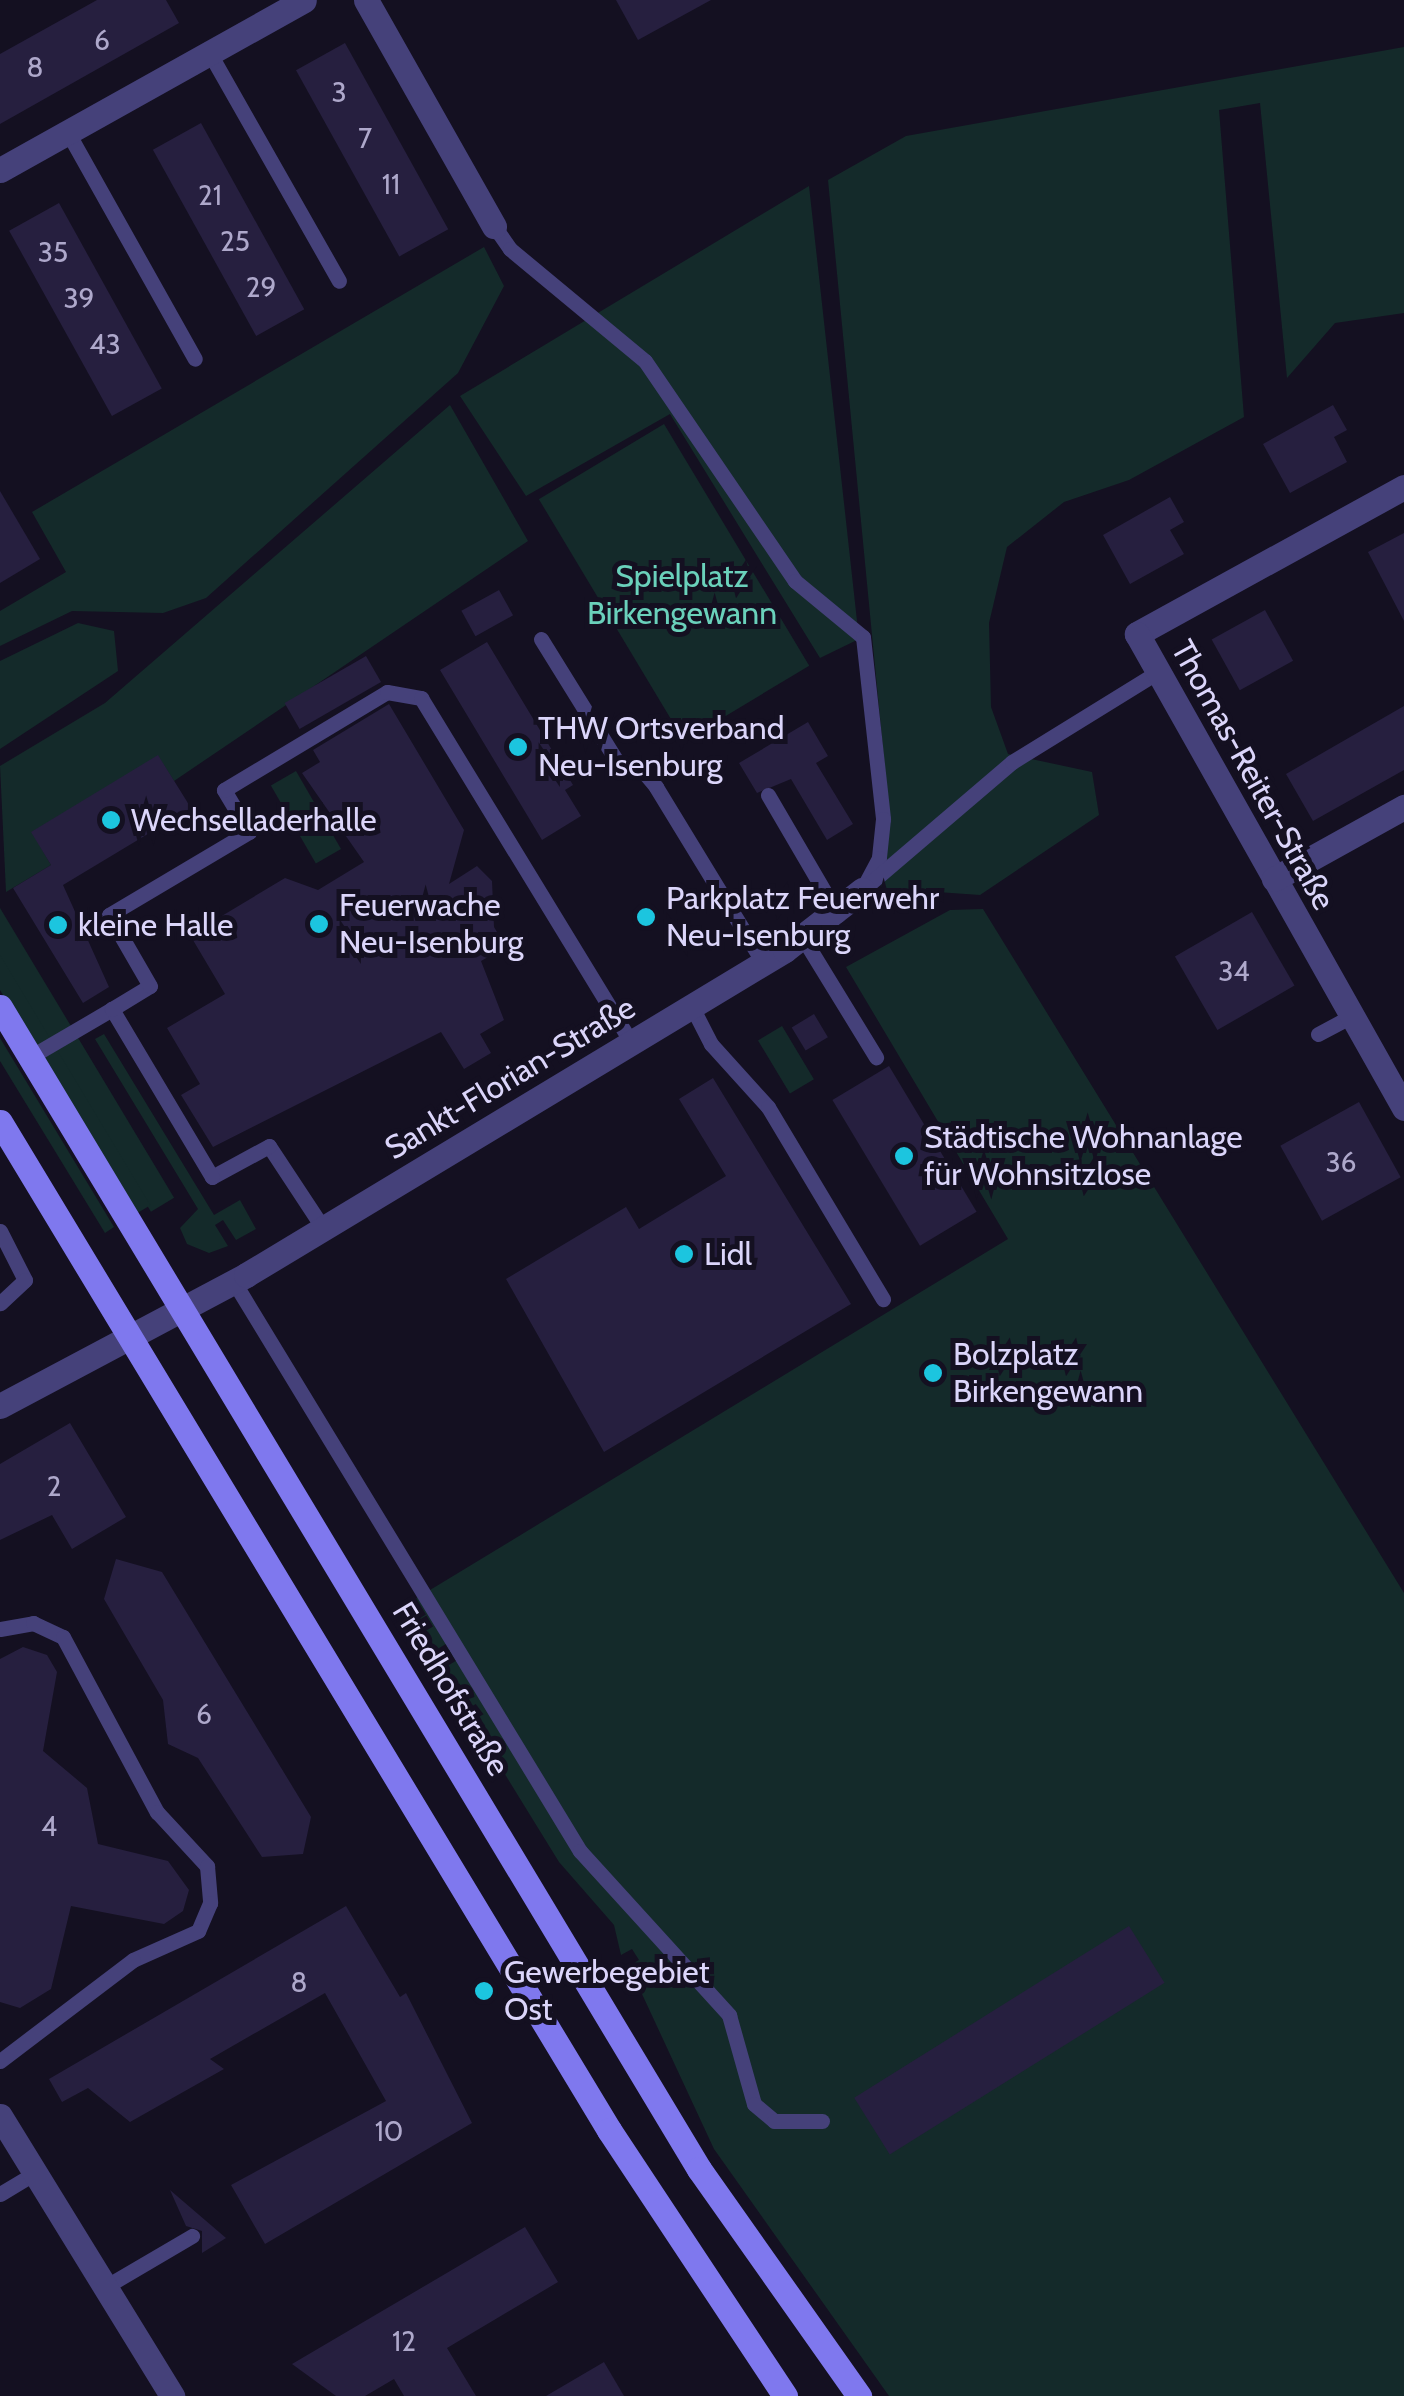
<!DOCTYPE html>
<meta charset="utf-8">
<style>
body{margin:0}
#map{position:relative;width:1404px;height:2396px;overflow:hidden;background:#141021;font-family:Cabin,sans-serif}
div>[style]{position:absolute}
.green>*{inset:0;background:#142a2a;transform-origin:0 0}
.building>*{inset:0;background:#261f3f;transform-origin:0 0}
.lane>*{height:15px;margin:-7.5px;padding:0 7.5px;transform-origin:7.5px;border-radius:7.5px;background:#45417a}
.street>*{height:25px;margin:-12.5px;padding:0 12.5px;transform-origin:12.5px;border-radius:12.5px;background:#45417a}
.secondary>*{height:25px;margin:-12.5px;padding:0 12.5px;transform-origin:12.5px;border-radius:12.5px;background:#7f78ee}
.dots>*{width:28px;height:28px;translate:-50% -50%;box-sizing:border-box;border:5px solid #141021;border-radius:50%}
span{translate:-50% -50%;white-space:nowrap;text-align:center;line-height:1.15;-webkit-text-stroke:10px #141021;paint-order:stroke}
.number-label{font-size:28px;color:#aea8cb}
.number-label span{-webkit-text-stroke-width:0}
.park-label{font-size:32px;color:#6ad1bb}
.poi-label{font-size:32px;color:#dbd5fa}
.left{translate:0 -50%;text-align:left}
.street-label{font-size:32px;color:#dbd5fa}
</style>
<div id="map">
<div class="green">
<div style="clip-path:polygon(1404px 47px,1404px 313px,1335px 323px,1287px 378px,1260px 103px,1219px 110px,1244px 417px,1129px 480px,1064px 502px,1007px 547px,989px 623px,991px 707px,1008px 754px,1092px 772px,1099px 815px,980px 895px,881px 888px,890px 821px,828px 180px,906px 136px)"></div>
<div style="clip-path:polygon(809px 186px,859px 639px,820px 658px,670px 414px,526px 496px,460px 396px)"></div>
<div style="clip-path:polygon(484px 247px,504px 286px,458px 373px,206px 598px,163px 613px,72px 611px,0 646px,0 611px,66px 572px,32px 512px)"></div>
<div style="clip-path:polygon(450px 405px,528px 541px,174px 781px,158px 756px,32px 832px,51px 865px,6px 892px,0 766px,105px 703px)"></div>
<div style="left:664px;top:424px;width:282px;height:146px;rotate:59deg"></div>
<div style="clip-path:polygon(78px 623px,114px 631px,118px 671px,0 749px,0 661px)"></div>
<div style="left:296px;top:771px;width:90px;height:29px;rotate:60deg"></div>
<div style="left:0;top:908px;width:338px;height:27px;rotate:59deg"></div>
<div style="clip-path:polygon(983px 909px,1404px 1593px,1404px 2396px,889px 2396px,714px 2149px,629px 1966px,639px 1960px,632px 1949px,621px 1955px,614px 1925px,559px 1862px,402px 1607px,1008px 1239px,846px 967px,950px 910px)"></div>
<div style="left:0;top:955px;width:292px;height:18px;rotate:59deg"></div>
<div style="left:782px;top:1026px;width:62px;height:28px;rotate:59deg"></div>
<div style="clip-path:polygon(104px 1034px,214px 1215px,240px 1200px,256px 1229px,236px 1240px,223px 1220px,215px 1225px,228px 1246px,209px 1253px,187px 1244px,180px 1228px,198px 1209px,95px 1039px)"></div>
<div style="clip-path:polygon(0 1038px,114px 1227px,105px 1233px,0 1061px)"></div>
</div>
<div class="building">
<div style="clip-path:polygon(97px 0,166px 0,179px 23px,0 124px,0 54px)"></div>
<div style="clip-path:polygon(616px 0,711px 0,638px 40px)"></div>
<div style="left:345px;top:43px;width:213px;height:56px;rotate:61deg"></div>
<div style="left:201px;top:123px;width:213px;height:55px;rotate:61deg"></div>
<div style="left:59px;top:203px;width:212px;height:57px;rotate:61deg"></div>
<div style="clip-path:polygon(1333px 405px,1347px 430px,1334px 437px,1347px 462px,1290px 493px,1263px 444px)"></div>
<div style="clip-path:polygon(0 491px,40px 559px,0 583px)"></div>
<div style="clip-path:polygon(1170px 497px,1184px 522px,1170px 530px,1184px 554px,1130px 584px,1103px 535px)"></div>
<div style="clip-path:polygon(1404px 533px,1404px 621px,1368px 552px)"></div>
<div style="left:499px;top:590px;width:29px;height:43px;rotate:61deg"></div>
<div style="left:1265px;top:610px;width:58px;height:61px;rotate:61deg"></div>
<div style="clip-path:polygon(487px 642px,573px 785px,565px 790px,581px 816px,542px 840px,440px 670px)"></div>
<div style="left:366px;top:656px;width:30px;height:94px;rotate:60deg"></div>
<div style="clip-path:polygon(389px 704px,464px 830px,449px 884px,477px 866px,492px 881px,494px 927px,506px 947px,481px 961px,504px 1020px,480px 1034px,491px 1053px,464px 1069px,441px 1032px,213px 1147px,181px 1095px,200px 1084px,167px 1028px,225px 994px,190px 935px,285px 878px,318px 890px,364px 862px,302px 773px,320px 762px,313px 750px)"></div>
<div style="clip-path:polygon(1404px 706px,1404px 770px,1313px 821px,1286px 774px)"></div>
<div style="clip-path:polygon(808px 722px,828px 756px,816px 763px,853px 824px,827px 840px,791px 779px,757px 793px,739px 763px)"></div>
<div style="clip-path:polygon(158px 755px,191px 808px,63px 885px,109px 987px,83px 1003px,13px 888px,51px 865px,31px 832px)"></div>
<div style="left:1252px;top:912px;width:85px;height:89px;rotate:60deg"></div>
<div style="left:814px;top:1014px;width:27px;height:26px;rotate:59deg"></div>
<div style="left:889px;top:1066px;width:170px;height:66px;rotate:59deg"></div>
<div style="clip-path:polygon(713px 1078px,851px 1304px,604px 1452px,506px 1279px,626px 1207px,639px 1229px,726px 1176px,679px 1099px)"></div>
<div style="left:1359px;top:1102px;width:86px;height:90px;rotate:61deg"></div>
<div style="clip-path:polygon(70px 1423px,126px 1517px,72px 1549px,52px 1515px,0 1540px,0 1464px)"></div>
<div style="clip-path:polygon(116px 1559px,162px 1572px,311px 1817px,303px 1854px,262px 1857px,198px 1758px,168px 1744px,163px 1700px,104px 1599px)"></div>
<div style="clip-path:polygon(23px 1647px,47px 1655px,57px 1672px,43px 1751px,87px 1788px,98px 1844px,168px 1861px,189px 1890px,183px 1911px,164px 1924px,71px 1906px,51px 1989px,20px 2008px,0 2002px,0 1659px)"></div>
<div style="clip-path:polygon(346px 1906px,400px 1997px,406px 1993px,472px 2123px,265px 2244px,231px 2185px,386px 2101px,325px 1993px,210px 2059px,224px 2069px,130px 2122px,88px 2088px,62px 2102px,49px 2079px)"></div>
<div style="left:1129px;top:1926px;width:67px;height:324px;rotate:58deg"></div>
<div style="clip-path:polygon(170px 2190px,226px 2238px,202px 2253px,202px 2231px,186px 2226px)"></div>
<div style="clip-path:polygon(525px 2227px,558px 2282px,447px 2348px,476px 2396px,404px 2396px,394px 2379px,365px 2396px,336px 2396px,292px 2364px)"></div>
<div style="clip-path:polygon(604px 2362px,624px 2396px,546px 2396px)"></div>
</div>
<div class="lane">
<div style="left:209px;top:52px;width:263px;rotate:60.4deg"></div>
<div style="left:67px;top:131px;width:261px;rotate:60.7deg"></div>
<div style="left:494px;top:226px;width:28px;rotate:55deg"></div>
<div style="left:510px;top:249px;width:175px;rotate:39.7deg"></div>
<div style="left:645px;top:361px;width:266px;rotate:55.7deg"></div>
<div style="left:795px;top:581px;width:88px;rotate:39.5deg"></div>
<div style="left:863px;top:637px;width:183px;rotate:83.7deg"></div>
<div style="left:883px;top:819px;width:39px;rotate:96deg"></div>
<div style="left:879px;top:858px;width:36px;rotate:118deg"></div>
<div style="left:541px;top:639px;width:148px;rotate:58.2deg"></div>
<div style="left:619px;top:765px;width:18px;rotate:-3deg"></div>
<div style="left:637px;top:764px;width:30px;rotate:50deg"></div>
<div style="left:656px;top:787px;width:205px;rotate:58.6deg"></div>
<div style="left:768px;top:795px;width:139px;rotate:59.7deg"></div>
<div style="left:868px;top:885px;width:189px;rotate:-40.5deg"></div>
<div style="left:1012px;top:762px;width:172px;rotate:-31.7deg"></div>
<div style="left:803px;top:938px;width:140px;rotate:58.5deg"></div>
<div style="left:691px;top:1005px;width:44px;rotate:62.9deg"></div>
<div style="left:711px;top:1044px;width:85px;rotate:47.9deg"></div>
<div style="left:768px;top:1107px;width:224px;rotate:59.1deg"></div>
<div style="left:1318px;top:1034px;width:38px;rotate:-28deg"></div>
<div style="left:30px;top:1057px;width:95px;rotate:-30.3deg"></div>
<div style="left:323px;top:1228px;width:98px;rotate:-123.4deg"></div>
<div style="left:269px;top:1146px;width:65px;rotate:151.5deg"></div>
<div style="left:212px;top:1177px;width:196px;rotate:-120.8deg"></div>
<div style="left:112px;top:1009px;width:44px;rotate:-31.2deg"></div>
<div style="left:150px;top:986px;width:82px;rotate:-120deg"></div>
<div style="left:109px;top:915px;width:163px;rotate:-30.7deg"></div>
<div style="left:249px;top:832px;width:49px;rotate:-120.8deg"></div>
<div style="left:224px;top:790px;width:190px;rotate:-31deg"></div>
<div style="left:387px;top:692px;width:35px;rotate:10deg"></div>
<div style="left:421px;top:698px;width:404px;rotate:58.6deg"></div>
<div style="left:0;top:1231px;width:55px;rotate:63deg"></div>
<div style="left:25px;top:1280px;width:34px;rotate:137deg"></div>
<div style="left:234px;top:1282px;width:666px;rotate:58.7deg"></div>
<div style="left:580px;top:1851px;width:222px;rotate:47.7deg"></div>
<div style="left:729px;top:2015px;width:92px;rotate:74.3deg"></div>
<div style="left:754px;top:2104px;width:26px;rotate:40deg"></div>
<div style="left:774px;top:2121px;width:48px"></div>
<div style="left:0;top:1629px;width:34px;rotate:-10deg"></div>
<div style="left:33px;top:1623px;width:33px;rotate:25deg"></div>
<div style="left:63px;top:1637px;width:199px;rotate:61.8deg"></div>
<div style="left:157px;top:1812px;width:74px;rotate:47.2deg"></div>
<div style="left:207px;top:1866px;width:37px;rotate:85deg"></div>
<div style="left:210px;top:1903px;width:30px;rotate:113deg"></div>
<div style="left:198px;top:1931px;width:71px;rotate:156deg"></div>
<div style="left:133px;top:1960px;width:167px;rotate:142.8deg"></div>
<div style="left:0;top:2194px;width:41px;rotate:-31deg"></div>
<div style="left:105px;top:2287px;width:101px;rotate:-30.4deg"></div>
</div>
<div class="street">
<div style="left:366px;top:0;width:260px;rotate:60.5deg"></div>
<div style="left:0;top:170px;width:348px;rotate:-29.2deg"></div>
<div style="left:1404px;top:487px;width:305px;rotate:151.2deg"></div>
<div style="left:1137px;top:634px;width:544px;rotate:60.61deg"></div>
<div style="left:1274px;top:879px;width:149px;rotate:-29deg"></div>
<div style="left:0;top:1406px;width:279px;rotate:-28deg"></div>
<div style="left:246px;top:1275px;width:629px;rotate:-31.09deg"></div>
<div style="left:785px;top:950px;width:98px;rotate:-37.9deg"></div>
<div style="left:0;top:2116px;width:329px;rotate:58.4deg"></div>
</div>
<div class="secondary">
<div style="left:0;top:1007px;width:1356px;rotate:58.97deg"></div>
<div style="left:699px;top:2169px;width:278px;rotate:54.8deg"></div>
<div style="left:0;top:1122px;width:1178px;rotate:58.86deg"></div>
<div style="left:609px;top:2130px;width:319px;rotate:56.5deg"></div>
</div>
<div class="dots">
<div style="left:518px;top:747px;background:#1cc5df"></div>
<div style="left:111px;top:820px;background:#1cc5df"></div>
<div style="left:646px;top:917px;background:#1cc5df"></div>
<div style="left:319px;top:924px;background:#1cc5df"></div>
<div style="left:58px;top:925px;background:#1cc5df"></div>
<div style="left:904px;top:1156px;background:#1cc5df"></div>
<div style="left:684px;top:1254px;background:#1cc5df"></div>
<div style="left:933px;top:1373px;background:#1cc5df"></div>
<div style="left:484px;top:1991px;background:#1cc5df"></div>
</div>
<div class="number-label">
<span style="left:102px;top:40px">6</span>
<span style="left:35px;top:67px">8</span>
<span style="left:339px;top:92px">3</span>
<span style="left:365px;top:138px">7</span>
<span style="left:391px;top:184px">11</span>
<span style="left:210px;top:195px">21</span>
<span style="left:235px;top:241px">25</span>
<span style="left:53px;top:252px">35</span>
<span style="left:261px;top:287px">29</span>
<span style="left:79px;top:298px">39</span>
<span style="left:105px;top:344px">43</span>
<span style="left:1234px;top:971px">34</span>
<span style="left:1341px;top:1162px">36</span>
<span style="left:54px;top:1486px">2</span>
<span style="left:204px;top:1714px">6</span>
<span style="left:49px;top:1826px">4</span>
<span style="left:299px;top:1982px">8</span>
<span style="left:389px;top:2131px">10</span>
<span style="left:404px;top:2341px">12</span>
</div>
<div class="park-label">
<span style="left:682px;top:595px">Spielplatz<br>Birkengewann</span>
</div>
<div class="poi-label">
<span class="left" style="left:538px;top:747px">THW Ortsverband<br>Neu-Isenburg</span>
<span class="left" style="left:131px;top:820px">Wechselladerhalle</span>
<span class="left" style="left:666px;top:917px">Parkplatz Feuerwehr<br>Neu-Isenburg</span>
<span class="left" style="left:339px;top:924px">Feuerwache<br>Neu-Isenburg</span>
<span class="left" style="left:78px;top:925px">kleine Halle</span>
<span class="left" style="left:924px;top:1156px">Städtische Wohnanlage<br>für Wohnsitzlose</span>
<span class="left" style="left:704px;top:1254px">Lidl</span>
<span class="left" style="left:953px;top:1373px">Bolzplatz<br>Birkengewann</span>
<span class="left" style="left:504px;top:1991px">Gewerbegebiet<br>Ost</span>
</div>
<div class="street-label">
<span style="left:1253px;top:775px;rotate:61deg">Thomas-Reiter-Straße</span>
<span style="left:510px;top:1078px;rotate:-31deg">Sankt-Florian-Straße</span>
<span style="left:451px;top:1689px;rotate:59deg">Friedhofstraße</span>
</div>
</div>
